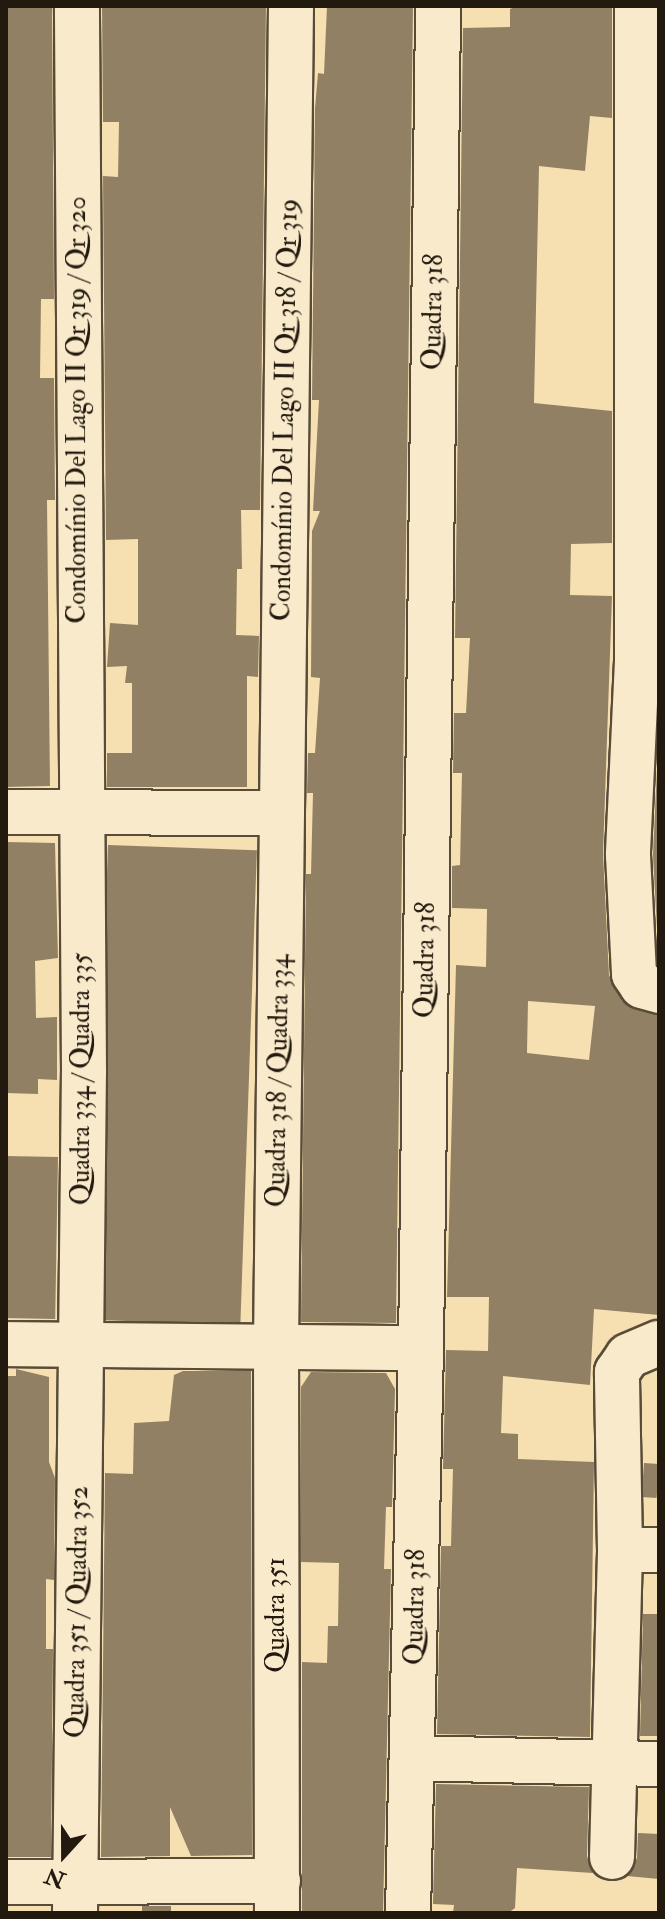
<!DOCTYPE html>
<meta charset="utf-8">
<style>
body{margin:0}
#map{position:relative;width:665px;height:1919px;overflow:hidden;background:#f6dfb1;font-family:"IM FELL Double Pica",serif}
div>[style]{position:absolute}
.building>*{inset:0;background:#918063;transform-origin:0 0}
.roads{filter:drop-shadow(2px 0 #584b38) drop-shadow(-2px 0 #584b38) drop-shadow(0 2px #584b38) drop-shadow(0 -2px #584b38)}
.minor>*{height:44px;margin:-22px;padding:0 22px;transform-origin:22px;border-radius:22px;background:#f9eacc}
span{translate:-50% -50%;white-space:nowrap;text-align:center;line-height:1.15;-webkit-text-stroke:6px #f9eacc;paint-order:stroke}
.street-label{font-size:26px;color:#231a0f}
.frame{position:absolute;inset:0;border:8px solid #231a0f;pointer-events:none}
.north{position:absolute;left:24px;top:1815px;width:80px;height:80px;-webkit-text-stroke:6px #f9eacc;paint-order:stroke;rotate:201deg;font-size:22px;font-weight:700;line-height:32px;text-align:center;color:#231a0f}
.north::after{content:'';display:block;margin:auto;width:28px;height:36px;background:#231a0f;clip-path:polygon(50% 0,100% 100%,50% 72%,0 100%)}
</style>
<div id="map">
<div class="building">
<div style="clip-path:polygon(6px 6px,52px 6px,54px 299px,41px 299px,40px 378px,54px 378px,55px 500px,47px 500px,50px 786px,6px 787px)"></div>
<div style="clip-path:polygon(102px 6px,266px 6px,260px 510px,241px 510px,242px 569px,237px 569px,236px 635px,259px 636px,258px 677px,247px 676px,247px 787px,107px 787px,107px 753px,132px 753px,132px 683px,125px 683px,127px 666px,107px 667px,110px 623px,138px 625px,138px 539px,106px 540px,103px 176px,118px 177px,119px 122px,103px 122px)"></div>
<div style="clip-path:polygon(327px 6px,413px 6px,396px 1323px,301px 1322px,306px 874px,311px 874px,313px 793px,307px 793px,308px 753px,315px 753px,320px 678px,311px 677px,312px 531px,320px 511px,313px 511px,319px 400px,312px 400px,315px 108px,318px 73px,324px 74px)"></div>
<div style="clip-path:polygon(evenodd,517px 6px,612px 6px,612px 118px,590px 116px,585px 171px,539px 166px,534px 403px,612px 411px,612px 543px,571px 544px,570px 595px,612px 596px,603px 854px,609px 975px,622px 1001px,659px 1015px,659px 1315px,594px 1309px,590px 1385px,503px 1376px,501px 1433px,518px 1434px,518px 1459px,594px 1462px,590px 1737px,437px 1734px,441px 1546px,451px 1546px,453px 1469px,443px 1469px,446px 1350px,488px 1351px,489px 1297px,447px 1297px,456px 965px,486px 967px,487px 909px,452px 908px,452px 866px,460px 865px,462px 773px,453px 773px,454px 713px,466px 713px,470px 638px,455px 638px,463px 28px,510px 27px,510px 9px,517px 6px,528px 1001px,595px 1006px,589px 1060px,527px 1053px,528px 1001px)"></div>
<div style="clip-path:polygon(659px 726px,659px 965px,653px 855px)"></div>
<div style="clip-path:polygon(6px 842px,55px 843px,58px 958px,35px 961px,36px 1018px,57px 1017px,57px 1080px,38px 1079px,38px 1094px,6px 1093px)"></div>
<div style="left:108px;top:845px;width:149px;height:475px;rotate:2deg"></div>
<div style="left:58px;top:1157px;width:162px;height:52px;rotate:91deg"></div>
<div style="clip-path:polygon(16px 1369px,49px 1377px,49px 1462px,55px 1478px,54px 1580px,46px 1579px,46px 1649px,53px 1649px,51px 1857px,6px 1857px,6px 1376px,16px 1376px)"></div>
<div style="clip-path:polygon(183px 1371px,251px 1371px,252px 1855px,191px 1856px,170px 1807px,170px 1856px,101px 1857px,105px 1473px,133px 1474px,134px 1423px,169px 1421px,174px 1375px)"></div>
<div style="clip-path:polygon(311px 1372px,386px 1373px,395px 1389px,392px 1507px,386px 1507px,384px 1569px,391px 1569px,383px 1913px,302px 1913px,302px 1662px,327px 1663px,328px 1626px,338px 1626px,339px 1563px,301px 1562px,301px 1387px)"></div>
<div style="left:644px;top:1463px;width:15px;height:34px;rotate:4deg"></div>
<div style="clip-path:polygon(643px 1614px,659px 1614px,659px 1736px,640px 1736px)"></div>
<div style="clip-path:polygon(436px 1784px,589px 1787px,587px 1856px,593px 1873px,517px 1868px,515px 1908px,508px 1913px,453px 1913px,454px 1905px,433px 1904px)"></div>
<div style="clip-path:polygon(638px 1833px,659px 1834px,659px 1879px,627px 1876px,637px 1858px)"></div>
<div style="left:142px;top:1906px;width:29px;height:7px"></div>
</div>
<div class="roads">
<div class="minor">
<div style="left:637px;top:6px;width:655px;rotate:90deg"></div>
<div style="left:659px;top:661px;width:22px;rotate:180deg"></div>
<div style="left:637px;top:661px;width:194px;rotate:92.7deg"></div>
<div style="left:628px;top:855px;width:119px;rotate:87.1deg"></div>
<div style="left:634px;top:974px;width:14px;rotate:56deg"></div>
<div style="left:642px;top:986px;width:18px;rotate:16deg"></div>
<div style="left:6px;top:812px;width:276px;rotate:0.2deg"></div>
<div style="left:6px;top:1344px;width:415px;rotate:0.6deg"></div>
<div style="left:620px;top:1550px;width:39px"></div>
<div style="left:412px;top:1758px;width:247px;rotate:1.4deg"></div>
<div style="left:612px;top:1857px;width:307px;rotate:-88.5deg"></div>
<div style="left:620px;top:1550px;width:178px;rotate:-91deg"></div>
<div style="left:617px;top:1372px;width:19px;rotate:-55deg"></div>
<div style="left:628px;top:1356px;width:34px;rotate:-23deg"></div>
<div style="left:6px;top:1882px;width:272px;rotate:-0.2deg"></div>
<div style="left:75px;top:1913px;width:841px;rotate:-89.39deg"></div>
<div style="left:84px;top:1072px;width:1066px;rotate:-90.38deg"></div>
<div style="left:277px;top:1913px;width:565px;rotate:-90.1deg"></div>
<div style="left:276px;top:1348px;width:1342px;rotate:-89.36deg"></div>
<div style="left:408px;top:1913px;width:565px;rotate:-88.68deg"></div>
<div style="left:421px;top:1348px;width:1342px;rotate:-89.27deg"></div>
</div>
</div>
<div class="street-label">
<span style="left:434px;top:312px;rotate:-89deg">Quadra 318</span>
<span style="left:78px;top:410px;rotate:-90deg">Condomínio Del Lago II Qr 319 / Qr 320</span>
<span style="left:286px;top:410px;rotate:-89deg">Condomínio Del Lago II Qr 318 / Qr 319</span>
<span style="left:426px;top:960px;rotate:-89deg">Quadra 318</span>
<span style="left:82px;top:1079px;rotate:-90deg">Quadra 334 / Quadra 335</span>
<span style="left:279px;top:1081px;rotate:-89deg">Quadra 318 / Quadra 334</span>
<span style="left:416px;top:1607px;rotate:-89deg">Quadra 318</span>
<span style="left:78px;top:1612px;rotate:-89deg">Quadra 351 / Quadra 352</span>
<span style="left:277px;top:1615px;rotate:-90deg">Quadra 351</span>
</div>
<div class="frame"></div>
<div class="north">N</div>
</div>
